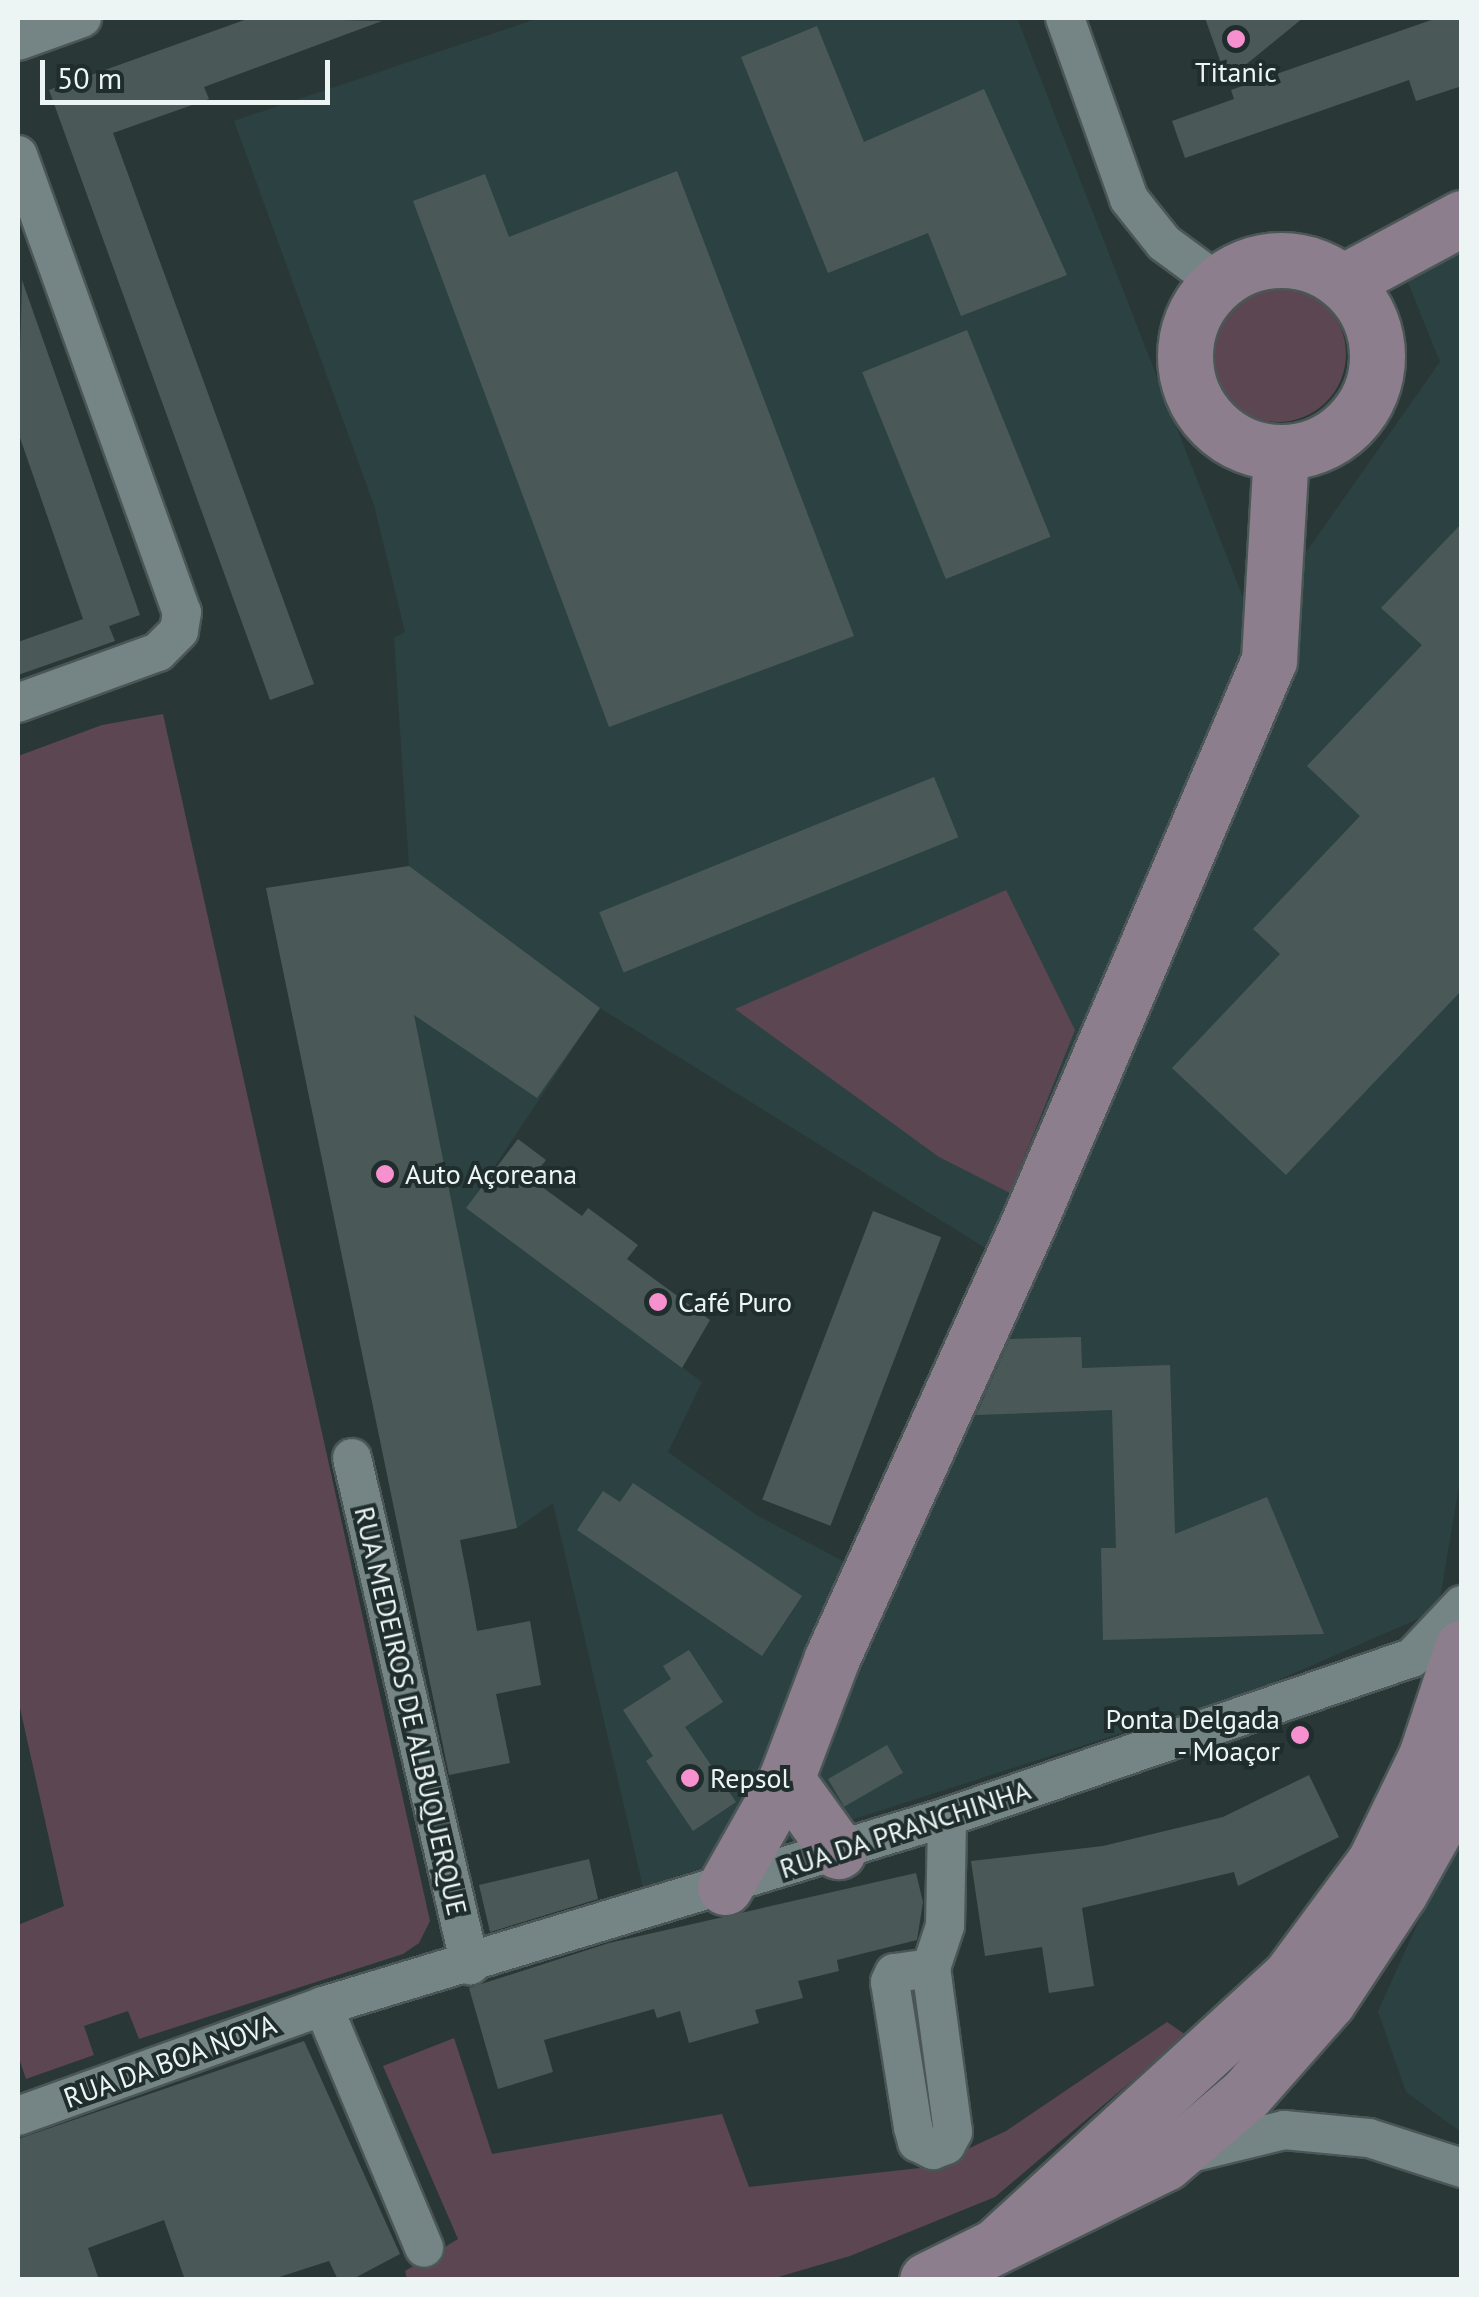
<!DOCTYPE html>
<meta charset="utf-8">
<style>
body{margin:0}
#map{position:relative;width:1479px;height:2297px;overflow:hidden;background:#2a3737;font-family:"PT Sans",sans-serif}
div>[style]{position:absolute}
.built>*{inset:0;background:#2c4242}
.green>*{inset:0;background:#5b4652}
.round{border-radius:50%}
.building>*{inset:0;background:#4a5958;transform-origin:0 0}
.roads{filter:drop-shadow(2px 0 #4b5656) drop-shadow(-2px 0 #4b5656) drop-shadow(0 2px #4b5656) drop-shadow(0 -2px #4b5656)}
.minor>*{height:38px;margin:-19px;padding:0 19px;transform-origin:19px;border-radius:19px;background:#758484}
.secondary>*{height:55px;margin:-27.5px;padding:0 27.5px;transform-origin:27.5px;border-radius:27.5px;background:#8c7e8d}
.secondary>.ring{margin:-27.5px;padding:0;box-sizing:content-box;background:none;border:55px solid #8c7e8d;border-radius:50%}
.dots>*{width:28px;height:28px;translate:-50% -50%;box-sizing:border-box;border:5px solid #202d2d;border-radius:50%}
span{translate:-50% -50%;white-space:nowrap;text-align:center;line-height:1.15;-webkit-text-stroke:8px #202d2d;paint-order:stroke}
.poi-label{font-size:28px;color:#ecf4f4}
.left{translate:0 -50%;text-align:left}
.right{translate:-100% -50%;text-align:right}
.street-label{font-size:28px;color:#ecf4f4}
.frame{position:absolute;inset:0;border:20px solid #ecf4f4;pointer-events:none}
.scale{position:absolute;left:40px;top:60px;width:290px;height:45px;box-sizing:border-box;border:5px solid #ecf4f4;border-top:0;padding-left:12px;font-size:30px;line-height:35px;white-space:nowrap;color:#ecf4f4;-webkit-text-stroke:8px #202d2d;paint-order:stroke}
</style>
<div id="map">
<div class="built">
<div style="clip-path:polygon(evenodd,539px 18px,1017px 18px,1254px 626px,1440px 362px,1407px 280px,1461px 249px,1462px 1468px,1438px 1610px,1258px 1689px,643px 1887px,553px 1503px,517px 1528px,404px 1552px,266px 888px,409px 866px,394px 638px,405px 632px,374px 505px,234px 121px,539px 18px,600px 1008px,995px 1254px,856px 1568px,758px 1516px,668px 1452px,702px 1382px,467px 1208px,600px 1008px)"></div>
<div style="clip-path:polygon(1461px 1828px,1461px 2132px,1406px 2092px,1378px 2011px)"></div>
</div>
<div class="green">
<div class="round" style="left:1210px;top:286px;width:136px;height:136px"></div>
<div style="clip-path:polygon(163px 714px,430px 1921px,419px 1943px,403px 1954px,139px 2039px,128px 2011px,84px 2026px,94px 2055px,26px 2079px,18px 2055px,18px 1925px,64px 1906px,18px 1699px,18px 756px,102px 725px)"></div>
<div style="clip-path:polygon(1006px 890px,1075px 1030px,1010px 1193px,939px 1157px,735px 1009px)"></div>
<div style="clip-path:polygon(1167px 2022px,1186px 2035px,995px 2197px,850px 2256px,768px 2280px,407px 2279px,405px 2271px,458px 2239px,383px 2066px,454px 2038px,492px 2154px,722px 2114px,749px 2187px,929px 2167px,1006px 2131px)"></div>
</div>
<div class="building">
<div style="clip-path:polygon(250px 18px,382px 21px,204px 87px,209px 99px,113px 133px,314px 684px,270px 700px,49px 90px)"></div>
<div style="clip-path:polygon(1205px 18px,1303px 18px,1227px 80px)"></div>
<div style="clip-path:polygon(1437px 18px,1462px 18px,1462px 86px,1416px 101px,1409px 80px,1185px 158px,1172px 121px,1234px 99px,1231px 90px)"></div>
<div style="clip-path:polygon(817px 26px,864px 142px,984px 89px,1067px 275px,961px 316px,928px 233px,828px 273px,741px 57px)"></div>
<div style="clip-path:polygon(677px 171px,854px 636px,609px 727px,413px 201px,485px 174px,509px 237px)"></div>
<div style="clip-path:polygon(22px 280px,140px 615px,109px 626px,115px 641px,18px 675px,18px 642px,83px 619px,18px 432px)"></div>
<div style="left:967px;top:330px;width:223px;height:113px;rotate:68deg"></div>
<div style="clip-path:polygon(1462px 523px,1462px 990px,1286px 1175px,1172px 1068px,1280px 954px,1253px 929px,1360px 816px,1307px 766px,1422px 645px,1381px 608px)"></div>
<div style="left:934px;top:777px;width:65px;height:361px;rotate:68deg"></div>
<div style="clip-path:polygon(409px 866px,600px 1008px,537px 1098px,414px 1015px,517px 1528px,460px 1540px,469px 1586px,477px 1631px,530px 1621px,541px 1685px,496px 1694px,510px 1763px,449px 1775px,266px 888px)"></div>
<div style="clip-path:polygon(518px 1139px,546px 1160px,531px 1179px,582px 1216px,588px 1208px,638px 1245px,627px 1259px,710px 1320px,682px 1368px,466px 1208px)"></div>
<div style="left:873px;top:1211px;width:73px;height:309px;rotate:21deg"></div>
<div style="clip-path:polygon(1081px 1337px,1082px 1368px,1170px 1365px,1175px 1534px,1267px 1497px,1324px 1634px,1103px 1640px,1101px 1548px,1116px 1548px,1112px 1410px,976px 1415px,1010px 1339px)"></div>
<div style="clip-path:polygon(633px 1483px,802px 1596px,762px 1656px,577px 1530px,603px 1491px,620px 1502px)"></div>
<div style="clip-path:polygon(689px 1650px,723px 1702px,685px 1727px,736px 1802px,693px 1831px,646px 1761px,653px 1756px,623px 1710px,671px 1679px,663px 1666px)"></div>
<div style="left:887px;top:1745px;width:32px;height:68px;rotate:60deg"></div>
<div style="clip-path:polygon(1309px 1775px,1339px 1837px,1238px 1886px,1234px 1872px,1082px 1908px,1094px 1986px,1049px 1993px,1042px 1947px,985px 1956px,971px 1861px,1103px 1846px,1223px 1817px)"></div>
<div style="clip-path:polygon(589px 1859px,598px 1899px,490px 1932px,479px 1885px)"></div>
<div style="clip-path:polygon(916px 1873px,923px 1902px,917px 1940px,837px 1960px,839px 1971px,798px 1981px,803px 1998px,755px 2010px,759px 2023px,689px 2043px,680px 2011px,657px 2018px,654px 2009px,544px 2040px,553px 2072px,498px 2089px,469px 1988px,609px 1943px)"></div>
<div style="clip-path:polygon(304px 2041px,400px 2254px,351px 2280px,338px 2280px,329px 2261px,270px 2280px,185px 2280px,164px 2220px,88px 2248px,99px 2280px,18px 2280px,18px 2139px)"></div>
</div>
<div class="roads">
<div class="minor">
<div style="left:1065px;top:18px;width:192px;rotate:70.5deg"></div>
<div style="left:1129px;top:199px;width:56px;rotate:51.5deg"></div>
<div style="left:1164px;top:243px;width:66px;rotate:36.3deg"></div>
<div style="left:18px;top:41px;width:68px;rotate:-19.8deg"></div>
<div style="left:18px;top:155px;width:486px;rotate:70.3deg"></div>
<div style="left:182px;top:612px;width:19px;rotate:99deg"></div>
<div style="left:179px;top:631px;width:30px;rotate:135deg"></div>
<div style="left:158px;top:652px;width:149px;rotate:160deg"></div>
<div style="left:352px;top:1458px;width:521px;rotate:76.9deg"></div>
<div style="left:931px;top:1968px;width:37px;rotate:172deg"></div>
<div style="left:894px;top:1973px;width:10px;rotate:114deg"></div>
<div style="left:890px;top:1982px;width:147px;rotate:81deg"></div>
<div style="left:913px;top:2127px;width:16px;rotate:75deg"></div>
<div style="left:917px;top:2142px;width:18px;rotate:27deg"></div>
<div style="left:933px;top:2150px;width:14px;rotate:-21deg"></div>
<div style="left:946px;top:2145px;width:15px;rotate:-62deg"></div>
<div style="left:953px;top:2132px;width:165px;rotate:-97.6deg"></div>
<div style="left:931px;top:1968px;width:44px;rotate:-71.6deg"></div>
<div style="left:945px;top:1926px;width:109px;rotate:-88.9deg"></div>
<div style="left:323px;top:2006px;width:262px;rotate:67.3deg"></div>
<div style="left:18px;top:2116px;width:324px;rotate:-19.8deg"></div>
<div style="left:323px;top:2006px;width:652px;rotate:-16.85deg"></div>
<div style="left:947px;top:1817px;width:491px;rotate:-18.9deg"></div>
<div style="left:1412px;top:1658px;width:73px;rotate:-46.7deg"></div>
<div style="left:1190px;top:2153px;width:97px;rotate:-13.7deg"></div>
<div style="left:1284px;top:2130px;width:85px;rotate:5.4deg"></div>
<div style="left:1369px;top:2138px;width:98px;rotate:17.9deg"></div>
</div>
<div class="secondary">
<div class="ring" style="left:1185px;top:260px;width:137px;height:137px"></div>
<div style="left:1343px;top:282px;width:135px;rotate:-28.3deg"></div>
<div style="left:786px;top:1779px;width:89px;rotate:54.2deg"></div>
<div style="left:725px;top:1887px;width:124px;rotate:-60.5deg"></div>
<div style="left:786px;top:1779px;width:129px;rotate:-69.2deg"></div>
<div style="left:832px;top:1658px;width:476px;rotate:-65.7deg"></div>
<div style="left:1028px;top:1224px;width:613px;rotate:-66.86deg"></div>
<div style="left:1269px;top:660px;width:206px;rotate:-86.7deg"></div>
<div style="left:999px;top:2243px;width:395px;rotate:-42.5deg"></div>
<div style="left:1290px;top:1976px;width:143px;rotate:-53.5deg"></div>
<div style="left:1375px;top:1861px;width:117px;rotate:-64.1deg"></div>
<div style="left:1426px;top:1756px;width:114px;rotate:-71.6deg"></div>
<div style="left:927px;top:2280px;width:265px;rotate:-26.2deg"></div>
<div style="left:1165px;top:2163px;width:106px;rotate:-40.4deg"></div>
<div style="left:1246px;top:2094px;width:124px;rotate:-48.6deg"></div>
<div style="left:1328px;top:2001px;width:131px;rotate:-56.6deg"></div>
<div style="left:1400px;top:1892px;width:104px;rotate:-60.7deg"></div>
<div style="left:1451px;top:1801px;width:35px;rotate:-72deg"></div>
</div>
</div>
<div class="dots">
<div style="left:1236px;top:39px;background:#f690cf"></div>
<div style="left:385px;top:1174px;background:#f690cf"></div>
<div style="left:658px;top:1302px;background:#f690cf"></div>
<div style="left:1300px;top:1735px;background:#f690cf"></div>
<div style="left:690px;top:1778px;background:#f690cf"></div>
</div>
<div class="poi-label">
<span style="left:1236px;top:72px">Titanic</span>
<span class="left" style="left:405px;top:1174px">Auto Açoreana</span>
<span class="left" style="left:678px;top:1302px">Café Puro</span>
<span class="right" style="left:1280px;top:1735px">Ponta Delgada<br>- Moaçor</span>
<span class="left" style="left:710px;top:1778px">Repsol</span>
</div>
<div class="street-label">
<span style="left:411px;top:1711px;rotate:77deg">RUA MEDEIROS DE ALBUQUERQUE</span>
<span style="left:905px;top:1829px;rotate:-18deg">RUA DA PRANCHINHA</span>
<span style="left:170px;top:2061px;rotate:-20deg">RUA DA BOA NOVA</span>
</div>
<div class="frame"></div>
<div class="scale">50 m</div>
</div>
